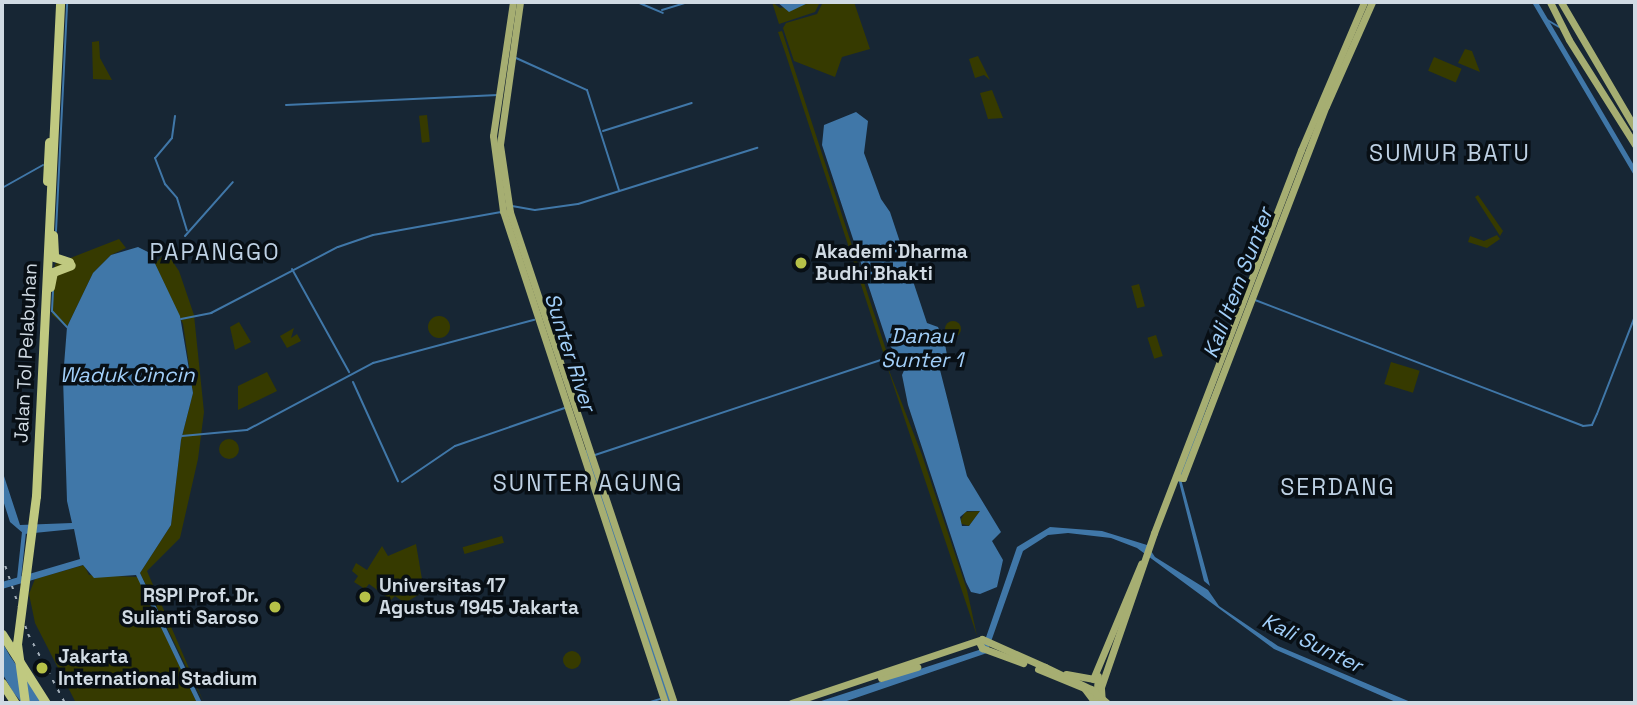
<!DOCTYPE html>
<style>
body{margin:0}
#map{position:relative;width:1637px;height:705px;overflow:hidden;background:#172634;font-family:"Space Grotesk",sans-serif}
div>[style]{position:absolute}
.green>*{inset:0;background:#363a00;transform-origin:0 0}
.round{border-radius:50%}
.water>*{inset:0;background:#4077a8}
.stream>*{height:2px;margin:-1px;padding:0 1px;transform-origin:1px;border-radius:1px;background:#4077a8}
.canal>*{height:3.5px;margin:-1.75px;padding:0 1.75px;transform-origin:1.75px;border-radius:1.75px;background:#4077a8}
.river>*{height:4.5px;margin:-2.25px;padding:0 2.25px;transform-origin:2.25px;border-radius:2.25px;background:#4077a8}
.major>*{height:7px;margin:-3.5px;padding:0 3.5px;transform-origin:3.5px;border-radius:3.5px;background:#a6ae72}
.highway>*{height:9px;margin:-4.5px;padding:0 4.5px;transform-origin:4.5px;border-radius:4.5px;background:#c0c980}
.rail>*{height:2px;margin-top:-1px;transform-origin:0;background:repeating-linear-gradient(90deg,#a3afb9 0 3.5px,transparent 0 10.5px)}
.major-bridge>*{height:7px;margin:-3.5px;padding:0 3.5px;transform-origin:3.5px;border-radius:3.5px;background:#a6ae72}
.highway-bridge>*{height:9px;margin:-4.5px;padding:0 4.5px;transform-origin:4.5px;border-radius:4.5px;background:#c0c980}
.dots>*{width:19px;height:19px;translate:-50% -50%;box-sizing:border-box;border:4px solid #080f15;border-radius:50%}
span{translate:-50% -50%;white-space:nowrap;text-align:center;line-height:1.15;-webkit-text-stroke:7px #080f15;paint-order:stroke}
.poi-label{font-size:19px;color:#d0dae3;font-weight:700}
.left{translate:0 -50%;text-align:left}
.right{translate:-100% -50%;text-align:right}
.street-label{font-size:19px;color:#d0dae3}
.water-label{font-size:21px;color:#a2cff9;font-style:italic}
.quarter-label{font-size:23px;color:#bed1e4;letter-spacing:2px}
.frame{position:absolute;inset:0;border:4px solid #d0dae3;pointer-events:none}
</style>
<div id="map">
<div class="green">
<div style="clip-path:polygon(772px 2px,780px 8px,820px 2px,815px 12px,779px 24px)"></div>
<div style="clip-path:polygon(823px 2px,854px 2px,870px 49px,842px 57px,835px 77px,794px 61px,783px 28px,786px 23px,817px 14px)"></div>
<div style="clip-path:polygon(782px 31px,887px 353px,884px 355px,785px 52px,778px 32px)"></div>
<div style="clip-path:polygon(99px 41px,100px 58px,112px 80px,93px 79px,92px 42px)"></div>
<div style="clip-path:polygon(1465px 49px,1472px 51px,1480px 72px,1458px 63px)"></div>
<div style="clip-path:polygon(978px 56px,990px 80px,984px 75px,975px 78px,969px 59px)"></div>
<div style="left:1434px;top:57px;width:30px;height:15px;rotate:23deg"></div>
<div style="clip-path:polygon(992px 90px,1003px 118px,988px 119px,980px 93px)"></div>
<div style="left:427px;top:115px;width:27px;height:8px;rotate:84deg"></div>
<div style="clip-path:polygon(1478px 195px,1503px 231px,1500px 236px,1475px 197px)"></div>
<div style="clip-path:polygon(1497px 235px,1500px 239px,1487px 248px,1468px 242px,1470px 236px,1484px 241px)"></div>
<div style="clip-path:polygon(119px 239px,126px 248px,111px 255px,93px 273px,67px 327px,52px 315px,55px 264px)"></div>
<div style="clip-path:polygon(166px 252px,179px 271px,194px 315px,204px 412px,198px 459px,180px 538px,147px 571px,204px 703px,140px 573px,171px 525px,181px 440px,193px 393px,183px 324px,155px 264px)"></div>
<div style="left:1139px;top:284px;width:23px;height:8px;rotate:75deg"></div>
<div class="round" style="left:428px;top:316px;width:22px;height:22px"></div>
<div class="round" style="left:945px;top:321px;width:16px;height:16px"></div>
<div style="clip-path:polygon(239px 322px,251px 342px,235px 350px,230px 327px)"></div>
<div style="clip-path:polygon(294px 328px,291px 338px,297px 334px,301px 341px,287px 348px,280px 336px)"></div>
<div style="left:1156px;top:335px;width:22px;height:9px;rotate:72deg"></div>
<div style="clip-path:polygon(885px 360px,922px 455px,967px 590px,977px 636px)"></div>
<div style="left:1391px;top:362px;width:30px;height:23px;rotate:17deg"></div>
<div style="clip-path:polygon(267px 372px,277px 391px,238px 410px,238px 386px)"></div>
<div class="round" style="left:219px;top:439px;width:20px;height:20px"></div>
<div style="clip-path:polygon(980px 511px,969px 526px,959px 523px,965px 512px)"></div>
<div style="left:502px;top:536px;width:7px;height:41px;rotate:74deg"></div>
<div style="clip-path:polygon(416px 544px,423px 585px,429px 583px,431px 587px,405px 603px,395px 596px,391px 600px,369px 584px,365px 589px,354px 582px,358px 576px,352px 571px,356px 563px,367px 570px,382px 546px,388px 556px)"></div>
<div style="clip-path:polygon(84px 565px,89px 575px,138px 577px,197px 703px,76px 703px,35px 623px,29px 594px,35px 579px)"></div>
<div class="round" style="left:563px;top:651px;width:18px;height:18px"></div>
</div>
<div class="water">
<div style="clip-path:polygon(777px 2px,810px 2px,789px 12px)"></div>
<div style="clip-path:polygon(evenodd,856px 112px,868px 121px,864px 153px,881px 199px,890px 212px,927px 323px,938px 327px,945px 344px,947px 355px,939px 366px,967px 476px,1001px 532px,992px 541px,1003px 560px,997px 587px,980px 594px,971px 592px,966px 582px,908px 405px,902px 375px,906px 366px,887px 342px,822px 145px,824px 125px,856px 112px,967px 511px,980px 511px,969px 526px,962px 526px,960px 517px,967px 511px)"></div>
<div style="clip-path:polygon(138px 247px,150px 253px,180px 316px,193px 393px,181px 440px,171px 525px,140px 573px,202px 703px,197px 703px,136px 575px,94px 578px,83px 565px,2px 589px,2px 582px,80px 559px,74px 529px,24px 534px,10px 522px,2px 497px,2px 470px,20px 525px,72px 523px,67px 501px,63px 378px,67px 327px,93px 273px,111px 255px)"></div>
<div style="clip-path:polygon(1259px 262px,1181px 479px,1210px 586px,1204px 581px,1178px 478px)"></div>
<div style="clip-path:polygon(1050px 527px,1102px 531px,1147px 545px,1155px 557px,1208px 590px,1219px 606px,1278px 646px,1413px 703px,1398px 703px,1274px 649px,1137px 548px,1111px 538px,1068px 533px,1048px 535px,1023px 551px,987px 653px,841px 703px,815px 703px,982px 649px,1017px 547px)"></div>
<div style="clip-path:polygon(2px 642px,10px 656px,43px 703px,22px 703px,13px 692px,2px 673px)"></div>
</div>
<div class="stream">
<div style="left:637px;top:2px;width:28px;rotate:23deg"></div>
<div style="left:662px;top:10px;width:27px;rotate:-17deg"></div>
<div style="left:1544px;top:18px;width:17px;rotate:31deg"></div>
<div style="left:516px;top:58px;width:78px;rotate:24.3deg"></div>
<div style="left:587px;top:90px;width:105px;rotate:72.3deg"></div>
<div style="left:286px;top:105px;width:212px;rotate:-2.7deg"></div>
<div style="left:175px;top:116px;width:22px;rotate:98deg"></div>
<div style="left:172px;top:138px;width:26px;rotate:130deg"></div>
<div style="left:155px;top:158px;width:28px;rotate:69deg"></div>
<div style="left:165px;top:184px;width:18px;rotate:49deg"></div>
<div style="left:177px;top:198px;width:34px;rotate:73deg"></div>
<div style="left:603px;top:131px;width:93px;rotate:-17.5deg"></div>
<div style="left:2px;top:188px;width:47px;rotate:-29.3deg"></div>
<div style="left:512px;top:206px;width:23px;rotate:10deg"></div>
<div style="left:535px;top:210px;width:43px;rotate:-7.9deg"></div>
<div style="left:578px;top:204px;width:188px;rotate:-17.4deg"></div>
<div style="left:56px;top:231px;width:229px;rotate:-87.2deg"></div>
<div style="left:185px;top:236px;width:72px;rotate:-48.4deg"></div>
<div style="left:292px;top:269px;width:118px;rotate:61deg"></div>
<div style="left:53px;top:291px;width:20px;rotate:93deg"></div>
<div style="left:52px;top:311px;width:22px;rotate:47deg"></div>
<div style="left:1255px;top:300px;width:351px;rotate:21deg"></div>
<div style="left:1583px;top:426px;width:9px;rotate:-6deg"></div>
<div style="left:1592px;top:425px;width:12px;rotate:-66deg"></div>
<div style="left:1597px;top:414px;width:105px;rotate:-68.8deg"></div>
<div style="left:181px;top:319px;width:31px;rotate:-11deg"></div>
<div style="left:211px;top:313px;width:143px;rotate:-27.5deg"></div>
<div style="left:338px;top:247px;width:37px;rotate:-19deg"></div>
<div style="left:373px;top:235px;width:130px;rotate:-10.2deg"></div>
<div style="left:353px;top:382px;width:109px;rotate:65.6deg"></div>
<div style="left:182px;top:436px;width:65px;rotate:-5.3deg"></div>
<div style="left:247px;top:430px;width:143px;rotate:-28deg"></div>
<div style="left:373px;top:363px;width:167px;rotate:-15deg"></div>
<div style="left:595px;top:455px;width:317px;rotate:-18.4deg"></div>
<div style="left:402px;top:482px;width:64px;rotate:-34.2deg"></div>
<div style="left:455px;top:446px;width:116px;rotate:-19.1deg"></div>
<div style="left:647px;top:703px;width:14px;rotate:-17deg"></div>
</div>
<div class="canal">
<div style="left:19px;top:579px;width:47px;rotate:-83.9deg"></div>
</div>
<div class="river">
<div style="left:1535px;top:2px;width:197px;rotate:59.5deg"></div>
<div style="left:586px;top:452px;width:265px;rotate:71.5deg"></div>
</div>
<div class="major">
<div style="left:513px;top:2px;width:135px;rotate:98.5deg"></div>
<div style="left:493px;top:136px;width:76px;rotate:82.4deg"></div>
<div style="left:503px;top:211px;width:518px;rotate:71.77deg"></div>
<div style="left:520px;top:2px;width:144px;rotate:98deg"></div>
<div style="left:500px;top:145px;width:68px;rotate:81.5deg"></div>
<div style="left:510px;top:212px;width:518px;rotate:71.53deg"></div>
<div style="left:1550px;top:2px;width:42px;rotate:63.4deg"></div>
<div style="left:1569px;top:40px;width:124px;rotate:57.8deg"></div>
<div style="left:1561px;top:2px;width:146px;rotate:59.6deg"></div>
<div style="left:1176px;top:477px;width:7px;rotate:8deg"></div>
<div style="left:1183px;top:478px;width:399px;rotate:-69deg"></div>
<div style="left:1326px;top:106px;width:114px;rotate:-66.1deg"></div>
<div style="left:979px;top:642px;width:7px;rotate:63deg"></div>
<div style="left:982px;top:648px;width:44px;rotate:20.1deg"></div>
<div style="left:1038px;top:669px;width:50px;rotate:22.4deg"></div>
<div style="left:1084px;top:688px;width:15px;rotate:53deg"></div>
<div style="left:1066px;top:674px;width:27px;rotate:10deg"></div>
<div style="left:1093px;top:679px;width:125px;rotate:-67.3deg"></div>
<div style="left:881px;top:678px;width:38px;rotate:-17deg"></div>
<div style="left:791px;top:703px;width:201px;rotate:-18.5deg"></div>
<div style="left:982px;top:639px;width:69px;rotate:24deg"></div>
<div style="left:1096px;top:703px;width:27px;rotate:-86deg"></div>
<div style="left:1102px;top:703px;width:16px;rotate:-94deg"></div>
<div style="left:1101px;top:687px;width:163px;rotate:-71deg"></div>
<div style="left:1154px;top:533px;width:410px;rotate:-69deg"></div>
<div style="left:1301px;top:150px;width:161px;rotate:-66.9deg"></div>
</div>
<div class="highway">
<div style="left:47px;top:181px;width:39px;rotate:-87deg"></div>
<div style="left:53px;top:235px;width:22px;rotate:87deg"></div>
<div style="left:54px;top:257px;width:16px;rotate:18deg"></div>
<div style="left:50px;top:287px;width:15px;rotate:-79deg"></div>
<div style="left:53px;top:272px;width:19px;rotate:-21deg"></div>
<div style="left:2px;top:634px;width:82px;rotate:57.5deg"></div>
<div style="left:2px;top:683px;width:24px;rotate:57deg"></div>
</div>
<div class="rail">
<div style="left:2px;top:556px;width:82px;rotate:71.6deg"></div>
<div style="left:28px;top:634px;width:78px;rotate:61.8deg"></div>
</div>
<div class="major-bridge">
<div style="left:1045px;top:667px;width:51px;rotate:25.6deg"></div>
<div style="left:1091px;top:689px;width:21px;rotate:41deg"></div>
</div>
<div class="highway-bridge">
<div style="left:25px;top:703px;width:60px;rotate:-97.7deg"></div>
<div style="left:17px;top:644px;width:149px;rotate:-82.7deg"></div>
<div style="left:36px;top:496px;width:495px;rotate:-87.2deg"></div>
</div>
<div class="dots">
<div style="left:801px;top:263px;background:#b6c148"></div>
<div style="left:365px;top:597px;background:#b6c148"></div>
<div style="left:275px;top:607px;background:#b6c148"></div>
<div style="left:42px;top:668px;background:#b6c148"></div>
</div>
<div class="poi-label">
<span class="left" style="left:815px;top:263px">Akademi Dharma<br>Budhi Bhakti</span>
<span class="left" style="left:379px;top:597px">Universitas 17<br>Agustus 1945 Jakarta</span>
<span class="right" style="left:259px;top:607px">RSPI Prof. Dr.<br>Sulianti Saroso</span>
<span class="left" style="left:58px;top:668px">Jakarta<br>International Stadium</span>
</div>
<div class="street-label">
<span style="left:26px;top:353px;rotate:-87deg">Jalan Tol Pelabuhan</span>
</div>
<div class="water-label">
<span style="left:1238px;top:283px;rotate:-69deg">Kali Item Sunter</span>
<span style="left:922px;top:348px">Danau<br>Sunter 1</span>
<span style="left:570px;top:352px;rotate:72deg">Sunter River</span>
<span style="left:127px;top:375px">Waduk Cincin</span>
<span style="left:1312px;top:643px;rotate:26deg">Kali Sunter</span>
</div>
<div class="quarter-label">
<span style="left:1450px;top:153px">SUMUR BATU</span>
<span style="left:215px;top:252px">PAPANGGO</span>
<span style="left:588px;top:483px">SUNTER AGUNG</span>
<span style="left:1338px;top:487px">SERDANG</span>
</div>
<div class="frame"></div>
</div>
